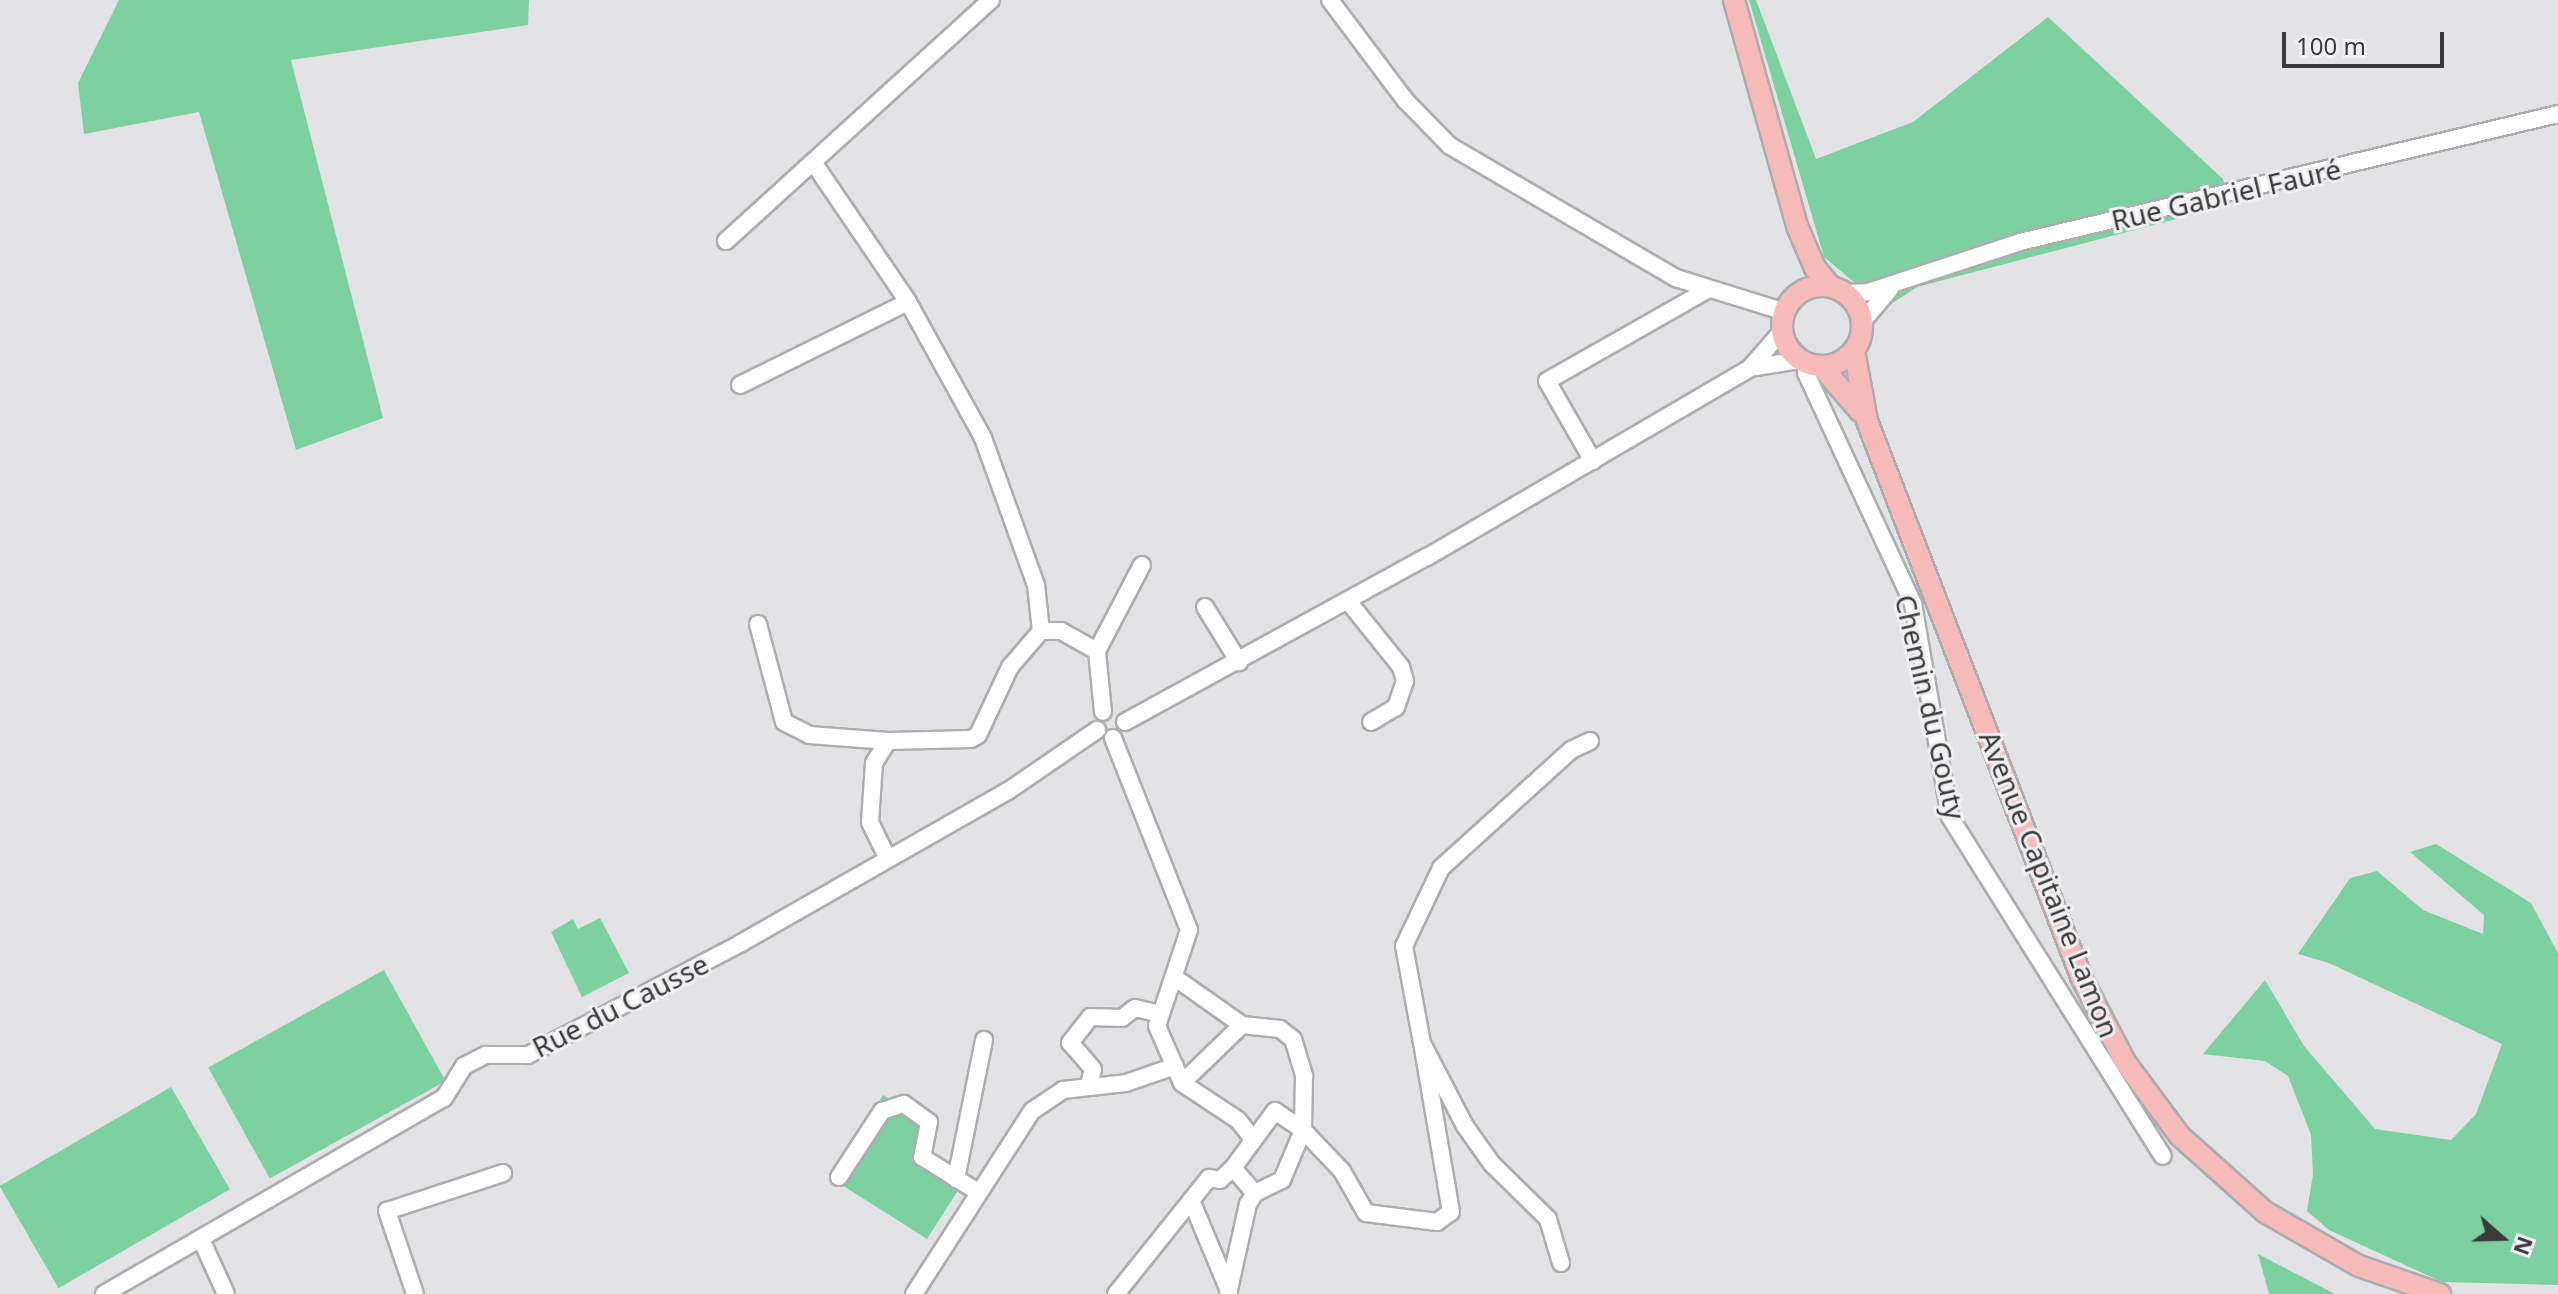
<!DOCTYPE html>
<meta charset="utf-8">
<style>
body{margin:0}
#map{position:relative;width:2558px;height:1294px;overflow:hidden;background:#e3e3e6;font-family:"Noto Sans",sans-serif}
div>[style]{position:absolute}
.green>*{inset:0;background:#7dd1a0;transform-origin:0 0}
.roads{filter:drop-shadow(2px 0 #adadb0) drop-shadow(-2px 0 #adadb0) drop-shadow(0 2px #adadb0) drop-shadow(0 -2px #adadb0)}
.minor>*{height:16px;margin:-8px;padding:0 8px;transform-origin:8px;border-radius:8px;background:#fff}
.major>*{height:20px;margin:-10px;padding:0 10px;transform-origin:10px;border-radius:10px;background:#f7bbb9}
.major>.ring{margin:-10px;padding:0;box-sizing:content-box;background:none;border:20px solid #f7bbb9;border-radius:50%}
span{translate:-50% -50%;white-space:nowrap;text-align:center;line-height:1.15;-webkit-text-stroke:6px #f0f0f3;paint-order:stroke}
.street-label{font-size:28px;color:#3a3a3b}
.north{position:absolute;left:2462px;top:1198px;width:80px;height:80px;-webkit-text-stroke:6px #f0f0f3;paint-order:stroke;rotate:110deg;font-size:22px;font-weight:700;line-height:32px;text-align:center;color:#3a3a3b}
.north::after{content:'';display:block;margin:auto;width:28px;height:36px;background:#3a3a3b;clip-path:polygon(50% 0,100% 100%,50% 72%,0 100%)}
.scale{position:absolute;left:2282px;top:32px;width:162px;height:36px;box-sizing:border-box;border:4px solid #3a3a3b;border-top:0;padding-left:10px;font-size:24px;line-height:28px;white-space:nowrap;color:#3a3a3b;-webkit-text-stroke:6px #f0f0f3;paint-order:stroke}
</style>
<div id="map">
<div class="green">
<div style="clip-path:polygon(119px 0,529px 0,528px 25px,291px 60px,383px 418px,296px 450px,199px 112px,84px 134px,78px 83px)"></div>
<div style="clip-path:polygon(1749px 0,1756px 0,1816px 159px,1913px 122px,2048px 17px,2223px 179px,2230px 205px,1917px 287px,1885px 308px,1824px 257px)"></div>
<div style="clip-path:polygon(2436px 844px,2531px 903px,2558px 953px,2558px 1285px,2442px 1282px,2329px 1230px,2307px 1211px,2313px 1174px,2311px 1135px,2288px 1076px,2265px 1061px,2203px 1054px,2265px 980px,2304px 1046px,2375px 1129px,2451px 1140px,2476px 1114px,2502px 1044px,2329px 963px,2298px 954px,2350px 878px,2377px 871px,2423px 910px,2483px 934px,2484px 915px,2410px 852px)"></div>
<div style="clip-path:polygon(600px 918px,629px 973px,582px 997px,551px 932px,573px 919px,578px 929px)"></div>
<div style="left:384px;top:970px;width:127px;height:201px;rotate:61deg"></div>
<div style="left:171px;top:1087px;width:118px;height:198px;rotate:60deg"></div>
<div style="clip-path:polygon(883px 1095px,924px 1120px,912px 1155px,961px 1186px,927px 1239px,831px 1178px)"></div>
<div style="clip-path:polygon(2258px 1254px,2335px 1294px,2269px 1294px)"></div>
</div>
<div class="roads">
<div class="minor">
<div style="left:1330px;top:0;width:125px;rotate:53.1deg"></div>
<div style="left:1405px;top:100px;width:64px;rotate:45.6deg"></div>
<div style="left:1450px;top:146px;width:262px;rotate:30.3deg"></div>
<div style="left:1676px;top:278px;width:114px;rotate:17.3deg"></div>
<div style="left:813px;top:162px;width:169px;rotate:55.8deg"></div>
<div style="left:908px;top:302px;width:155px;rotate:61.1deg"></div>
<div style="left:983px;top:438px;width:156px;rotate:70.2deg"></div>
<div style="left:1036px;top:585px;width:46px;rotate:83.8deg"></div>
<div style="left:726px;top:241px;width:358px;rotate:-42.3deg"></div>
<div style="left:1844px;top:293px;width:24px;rotate:-2deg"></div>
<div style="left:1868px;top:292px;width:160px;rotate:-18.2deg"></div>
<div style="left:2020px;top:242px;width:553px;rotate:-13.38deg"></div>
<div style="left:1862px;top:322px;width:43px;rotate:-49.7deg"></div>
<div style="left:1809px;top:364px;width:9px;rotate:108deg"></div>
<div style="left:1806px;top:373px;width:255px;rotate:65.1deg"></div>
<div style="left:1913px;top:604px;width:216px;rotate:80.1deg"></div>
<div style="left:1950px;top:817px;width:400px;rotate:57.9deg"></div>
<div style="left:1756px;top:367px;width:45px;rotate:-9deg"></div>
<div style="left:740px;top:385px;width:187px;rotate:-26.3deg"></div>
<div style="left:1593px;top:461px;width:92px;rotate:-119.9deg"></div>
<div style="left:1547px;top:381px;width:186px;rotate:-29.6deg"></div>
<div style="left:1348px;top:601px;width:85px;rotate:51.2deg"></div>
<div style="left:1401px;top:667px;width:15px;rotate:74deg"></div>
<div style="left:1405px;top:681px;width:28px;rotate:109deg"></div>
<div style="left:1396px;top:707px;width:29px;rotate:149deg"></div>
<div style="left:1205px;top:607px;width:65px;rotate:58.3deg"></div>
<div style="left:758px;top:624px;width:101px;rotate:75.1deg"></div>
<div style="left:784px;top:722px;width:28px;rotate:27deg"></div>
<div style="left:809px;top:735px;width:79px;rotate:4.3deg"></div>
<div style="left:1097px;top:651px;width:97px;rotate:-62.4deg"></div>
<div style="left:1125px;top:722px;width:344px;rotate:-28.7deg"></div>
<div style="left:1427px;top:557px;width:374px;rotate:-30.3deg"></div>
<div style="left:1750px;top:368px;width:50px;rotate:-49deg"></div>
<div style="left:1113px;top:738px;width:206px;rotate:68.4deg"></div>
<div style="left:1189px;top:930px;width:101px;rotate:108.4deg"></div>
<div style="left:1157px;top:1026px;width:62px;rotate:66.3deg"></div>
<div style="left:1182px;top:1083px;width:67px;rotate:33.5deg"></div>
<div style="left:1238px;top:1120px;width:24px;rotate:52deg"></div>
<div style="left:887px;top:857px;width:39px;rotate:-116deg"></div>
<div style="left:870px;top:822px;width:59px;rotate:-86.1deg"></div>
<div style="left:874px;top:763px;width:26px;rotate:-58deg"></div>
<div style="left:888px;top:741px;width:83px;rotate:-1.4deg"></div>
<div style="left:971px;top:739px;width:8px;rotate:-30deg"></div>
<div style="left:978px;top:735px;width:75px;rotate:-64.8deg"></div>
<div style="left:1010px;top:667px;width:48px;rotate:-49.3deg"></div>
<div style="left:1041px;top:631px;width:20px"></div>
<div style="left:1061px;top:631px;width:41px;rotate:29.1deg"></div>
<div style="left:1097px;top:651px;width:61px;rotate:84.4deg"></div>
<div style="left:1174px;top:977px;width:83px;rotate:35.2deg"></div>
<div style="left:1242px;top:1025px;width:38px;rotate:6deg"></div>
<div style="left:1280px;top:1029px;width:16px;rotate:38deg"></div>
<div style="left:1293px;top:1039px;width:39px;rotate:73deg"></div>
<div style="left:1304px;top:1076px;width:54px;rotate:91.1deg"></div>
<div style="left:1182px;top:1083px;width:83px;rotate:-44deg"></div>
<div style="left:1089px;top:1085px;width:16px;rotate:-76deg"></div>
<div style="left:1093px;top:1069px;width:35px;rotate:-131deg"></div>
<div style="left:1070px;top:1043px;width:33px;rotate:-52deg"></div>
<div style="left:1090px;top:1017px;width:32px;rotate:2deg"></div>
<div style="left:1122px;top:1018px;width:16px;rotate:-38deg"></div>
<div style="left:1135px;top:1008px;width:23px;rotate:13deg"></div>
<div style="left:1233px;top:1168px;width:33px;rotate:49deg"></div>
<div style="left:839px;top:1177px;width:79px;rotate:-56.9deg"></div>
<div style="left:882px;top:1111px;width:23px;rotate:-18deg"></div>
<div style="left:904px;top:1104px;width:31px;rotate:36deg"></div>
<div style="left:929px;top:1122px;width:36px;rotate:101deg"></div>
<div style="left:922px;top:1157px;width:66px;rotate:32deg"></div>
<div style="left:956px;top:1179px;width:142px;rotate:-78.6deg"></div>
<div style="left:1191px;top:1200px;width:99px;rotate:67.3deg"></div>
<div style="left:201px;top:1239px;width:60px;rotate:65.6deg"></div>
<div style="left:1561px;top:1263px;width:46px;rotate:-106.5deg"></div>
<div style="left:1548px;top:1219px;width:78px;rotate:-135.5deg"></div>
<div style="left:1492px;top:1164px;width:47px;rotate:-125.4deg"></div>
<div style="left:1465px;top:1126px;width:93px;rotate:-117.4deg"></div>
<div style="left:1422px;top:1043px;width:99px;rotate:-100.5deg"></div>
<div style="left:1404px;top:946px;width:86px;rotate:-64.6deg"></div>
<div style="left:1441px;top:868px;width:176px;rotate:-42.2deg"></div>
<div style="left:1571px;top:750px;width:21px;rotate:-25deg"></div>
<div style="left:104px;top:1294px;width:392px;rotate:-30deg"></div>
<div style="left:444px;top:1098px;width:38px;rotate:-58deg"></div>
<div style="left:464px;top:1066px;width:25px;rotate:-27deg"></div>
<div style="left:486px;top:1055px;width:42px"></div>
<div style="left:528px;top:1055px;width:241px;rotate:-27.7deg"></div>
<div style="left:741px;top:943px;width:307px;rotate:-29.7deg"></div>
<div style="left:1008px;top:791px;width:108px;rotate:-34.4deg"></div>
<div style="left:415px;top:1294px;width:88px;rotate:-108.6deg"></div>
<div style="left:387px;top:1211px;width:122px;rotate:-18.1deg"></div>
<div style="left:914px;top:1294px;width:218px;rotate:-57.2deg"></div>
<div style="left:1032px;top:1111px;width:37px;rotate:-34deg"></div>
<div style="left:1063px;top:1090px;width:63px;rotate:-6.3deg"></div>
<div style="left:1126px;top:1083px;width:52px;rotate:-19.1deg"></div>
<div style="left:1116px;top:1294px;width:149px;rotate:-51.3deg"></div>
<div style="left:1209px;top:1178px;width:11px;rotate:10deg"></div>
<div style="left:1220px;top:1180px;width:18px;rotate:-43deg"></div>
<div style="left:1233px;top:1168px;width:71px;rotate:-53.6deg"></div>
<div style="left:1275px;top:1111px;width:34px;rotate:34deg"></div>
<div style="left:1228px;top:1294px;width:92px;rotate:-77.5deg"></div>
<div style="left:1248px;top:1204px;width:13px;rotate:-58deg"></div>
<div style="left:1255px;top:1193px;width:30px;rotate:-26deg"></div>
<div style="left:1282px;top:1180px;width:54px;rotate:-67.2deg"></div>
<div style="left:1303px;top:1130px;width:57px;rotate:46.4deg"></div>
<div style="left:1342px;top:1171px;width:48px;rotate:60.3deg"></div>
<div style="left:1366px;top:1213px;width:72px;rotate:7.2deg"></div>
<div style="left:1437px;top:1222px;width:17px;rotate:-36deg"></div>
<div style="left:1451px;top:1212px;width:166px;rotate:-99.7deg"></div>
</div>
<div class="major">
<div style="left:1734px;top:0;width:235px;rotate:74.4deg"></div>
<div style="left:1797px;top:226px;width:46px;rotate:66.8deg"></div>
<div style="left:1815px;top:268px;width:25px;rotate:50deg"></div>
<div class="ring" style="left:1782px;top:286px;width:60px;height:60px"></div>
<div style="left:1854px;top:350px;width:72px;rotate:79.6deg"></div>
<div style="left:1867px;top:421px;width:598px;rotate:68.93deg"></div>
<div style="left:2082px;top:979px;width:93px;rotate:62.6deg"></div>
<div style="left:2125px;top:1062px;width:92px;rotate:53.4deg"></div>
<div style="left:2180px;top:1136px;width:114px;rotate:41.8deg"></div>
<div style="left:2265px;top:1212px;width:108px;rotate:29.9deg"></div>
<div style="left:2359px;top:1266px;width:86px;rotate:19.1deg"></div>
<div style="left:1821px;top:366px;width:60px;rotate:49.1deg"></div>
</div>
</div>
<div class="street-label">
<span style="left:2226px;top:194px;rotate:-13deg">Rue Gabriel Fauré</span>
<span style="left:1931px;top:707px;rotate:77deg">Chemin du Gouty</span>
<span style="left:2050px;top:884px;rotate:68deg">Avenue Capitaine Lamon</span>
<span style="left:620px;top:1005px;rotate:-27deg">Rue du Causse</span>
</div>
<div class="north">N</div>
<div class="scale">100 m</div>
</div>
